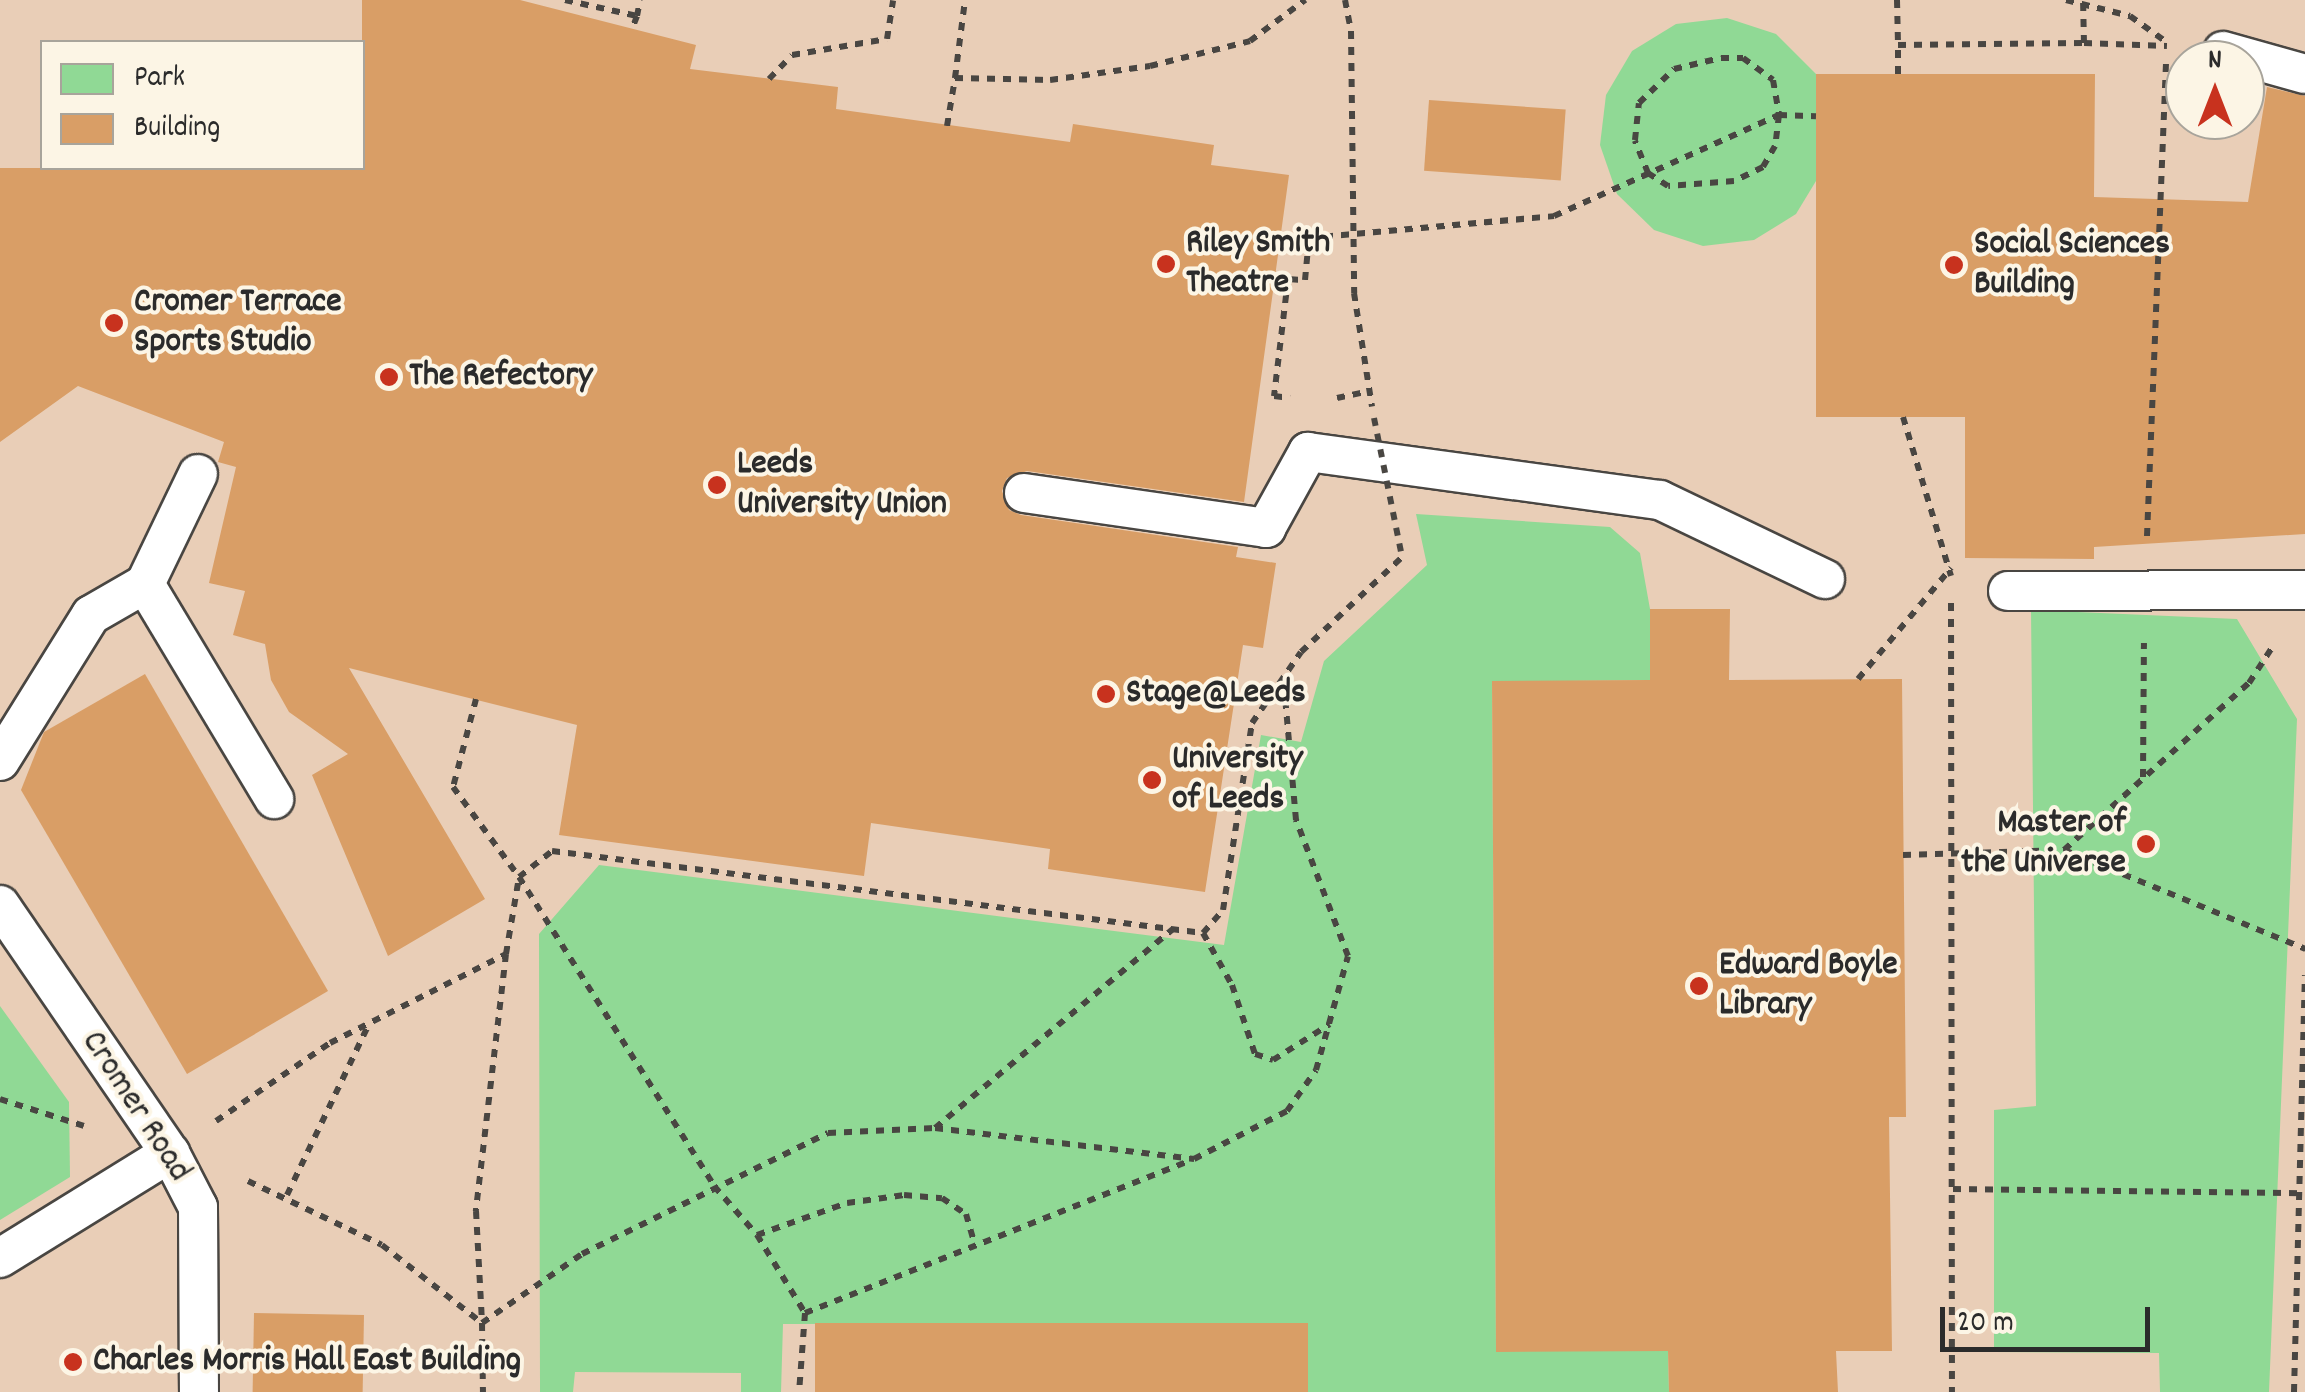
<!DOCTYPE html>
<style>
body{margin:0}
#map{position:relative;width:2305px;height:1392px;overflow:hidden;background:#f6dfc5;font-family:Dekko,sans-serif}
div>[style]{position:absolute}
.built>*{inset:0;background:#e9ceb7}
.green>*{inset:0;background:#90d995}
.building>*{inset:0;background:#d99e66;transform-origin:0 0}
.path>*{height:6px;margin-top:-3px;transform-origin:0;background:repeating-linear-gradient(90deg,#494642 0 8px,transparent 0 16px)}
.roads{filter:drop-shadow(2px 0 #494642) drop-shadow(-2px 0 #494642) drop-shadow(0 2px #494642) drop-shadow(0 -2px #494642)}
.lane>*{height:38px;margin:-19px;padding:0 19px;transform-origin:19px;border-radius:19px;background:#fff}
.path-bridge>*{height:6px;margin-top:-3px;transform-origin:0;background:repeating-linear-gradient(90deg,#494642 0 8px,transparent 0 16px)}
.dots>*{width:28px;height:28px;translate:-50% -50%;box-sizing:border-box;border:5px solid #fcf5e5;border-radius:50%}
span{translate:-50% -50%;white-space:nowrap;text-align:center;line-height:1.15;-webkit-text-stroke:8px #fcf5e5;paint-order:stroke}
.poi-label{font-size:35px;color:#2b2b2b;font-weight:700}
.left{translate:0 -50%;text-align:left}
.right{translate:-100% -50%;text-align:right}
.street-label{font-size:35px;color:#2b2b2b}
.legend{position:absolute;left:40px;top:40px;width:325px;height:130px;box-sizing:border-box;background:#fcf5e5;border:2px solid #a8a49b;margin:0;padding:12px 18px;list-style:none;font-size:30px;color:#2b2b2b}
.legend li{display:flex;align-items:center;gap:20px;height:50px}
.legend b{width:50px;border:2px solid #a8a49b}
.north{position:absolute;left:2165px;top:40px;width:100px;height:100px;box-sizing:border-box;background:#fcf5e5;border:2px solid #a8a49b;border-radius:50%;rotate:0deg;font-size:28px;font-weight:700;line-height:40px;text-align:center;color:#2b2b2b}
.north::after{content:'';display:block;margin:auto;width:35px;height:45px;background:#c8321e;clip-path:polygon(50% 0,100% 100%,50% 72%,0 100%)}
.scale{position:absolute;left:1940px;top:1307px;width:210px;height:45px;box-sizing:border-box;border:5px solid #2b2b2b;border-top:0;padding-left:12px;font-size:30px;line-height:35px;white-space:nowrap;color:#2b2b2b;-webkit-text-stroke:8px #fcf5e5;paint-order:stroke}
</style>
<div id="map">
<div class="built">
<div style="clip-path:polygon(evenodd,0 0,2305px 0,2305px 1392px,0 1392px,0 0,42px 42px,362px 42px,362px 168px,42px 168px,42px 42px,0 0,2185px 60px,2245px 60px,2245px 120px,2185px 120px,2185px 60px)"></div>
</div>
<div class="green">
<div style="clip-path:polygon(1727px 18px,1776px 34px,1816px 74px,1816px 181px,1796px 214px,1754px 240px,1703px 246px,1654px 230px,1617px 194px,1600px 145px,1606px 95px,1632px 51px,1676px 24px)"></div>
<div style="clip-path:polygon(1416px 514px,1610px 527px,1640px 553px,1650px 609px,1650px 680px,1492px 682px,1496px 1351px,1668px 1351px,1669px 1392px,1308px 1392px,1307px 1323px,783px 1324px,781px 1392px,741px 1392px,741px 1373px,575px 1372px,573px 1392px,540px 1392px,539px 934px,599px 865px,1224px 945px,1261px 735px,1301px 742px,1324px 661px,1427px 565px)"></div>
<div style="clip-path:polygon(2031px 610px,2237px 619px,2297px 719px,2269px 1392px,2160px 1392px,2159px 1353px,1994px 1352px,1994px 1110px,2036px 1106px)"></div>
<div style="clip-path:polygon(0 1006px,69px 1102px,70px 1177px,0 1220px)"></div>
</div>
<div class="building">
<div style="clip-path:polygon(362px 0,520px 0,696px 45px,690px 69px,838px 87px,836px 109px,1070px 142px,1073px 124px,1214px 145px,1211px 165px,1289px 175px,1244px 502px,1027px 471px,1007px 478px,1002px 491px,1009px 510px,1021px 515px,1238px 547px,1236px 557px,1276px 563px,1263px 648px,1243px 645px,1205px 892px,1048px 869px,1050px 849px,871px 823px,864px 876px,559px 835px,577px 725px,349px 668px,485px 899px,388px 956px,312px 775px,348px 754px,289px 712px,271px 680px,265px 644px,233px 635px,245px 591px,209px 583px,236px 467px,218px 462px,224px 442px,78px 386px,0 442px,0 168px,362px 168px)"></div>
<div style="clip-path:polygon(1816px 74px,2095px 74px,2094px 197px,2248px 202px,2267px 87px,2305px 96px,2305px 534px,2094px 547px,2094px 559px,1965px 558px,1965px 417px,1816px 417px)"></div>
<div style="left:1429px;top:100px;width:137px;height:71px;rotate:4deg"></div>
<div style="clip-path:polygon(1650px 609px,1730px 609px,1729px 680px,1902px 679px,1906px 1117px,1889px 1117px,1892px 1351px,1836px 1351px,1838px 1392px,1669px 1392px,1668px 1351px,1496px 1352px,1492px 681px,1650px 680px)"></div>
<div style="clip-path:polygon(145px 674px,328px 991px,187px 1074px,21px 790px,44px 732px)"></div>
<div style="left:254px;top:1313px;width:110px;height:79px;rotate:1deg"></div>
<div style="left:1308px;top:1323px;width:69px;height:493px;rotate:90deg"></div>
</div>
<div class="path">
<div style="left:565px;top:0;width:74px;rotate:12.5deg"></div>
<div style="left:637px;top:16px;width:14px;rotate:111deg"></div>
<div style="left:1345px;top:0;width:32px;rotate:79deg"></div>
<div style="left:1351px;top:31px;width:262px;rotate:89.3deg"></div>
<div style="left:1354px;top:293px;width:115px;rotate:81deg"></div>
<div style="left:1897px;top:0;width:45px;rotate:88.7deg"></div>
<div style="left:2066px;top:0;width:66px;rotate:14deg"></div>
<div style="left:2130px;top:16px;width:43px;rotate:35.5deg"></div>
<div style="left:637px;top:16px;width:16px;rotate:-79deg"></div>
<div style="left:2084px;top:43px;width:83px;rotate:2.1deg"></div>
<div style="left:1721px;top:58px;width:22px"></div>
<div style="left:1743px;top:58px;width:37px;rotate:36deg"></div>
<div style="left:1773px;top:80px;width:36px;rotate:80deg"></div>
<div style="left:1779px;top:115px;width:31px;rotate:97deg"></div>
<div style="left:1775px;top:146px;width:24px;rotate:120deg"></div>
<div style="left:1763px;top:167px;width:32px;rotate:154deg"></div>
<div style="left:1734px;top:181px;width:66px;rotate:175.7deg"></div>
<div style="left:1668px;top:186px;width:24px;rotate:-147deg"></div>
<div style="left:1648px;top:173px;width:35px;rotate:-112deg"></div>
<div style="left:1635px;top:140px;width:37px;rotate:-84deg"></div>
<div style="left:1639px;top:103px;width:49px;rotate:-44.2deg"></div>
<div style="left:1674px;top:69px;width:48px;rotate:-13.2deg"></div>
<div style="left:1898px;top:74px;width:29px;rotate:-90deg"></div>
<div style="left:1898px;top:45px;width:186px;rotate:-0.6deg"></div>
<div style="left:2084px;top:43px;width:43px;rotate:-91.3deg"></div>
<div style="left:955px;top:78px;width:79px;rotate:-82.7deg"></div>
<div style="left:769px;top:79px;width:33px;rotate:-46deg"></div>
<div style="left:792px;top:55px;width:96px;rotate:-9.6deg"></div>
<div style="left:887px;top:39px;width:39px;rotate:-81deg"></div>
<div style="left:947px;top:126px;width:49px;rotate:-80.5deg"></div>
<div style="left:955px;top:78px;width:95px;rotate:1.2deg"></div>
<div style="left:1050px;top:80px;width:101px;rotate:-8deg"></div>
<div style="left:1150px;top:66px;width:103px;rotate:-14deg"></div>
<div style="left:1250px;top:41px;width:69px;rotate:-36.7deg"></div>
<div style="left:1274px;top:278px;width:31px;rotate:4deg"></div>
<div style="left:1305px;top:280px;width:42px;rotate:-84.6deg"></div>
<div style="left:1309px;top:238px;width:246px;rotate:-5.1deg"></div>
<div style="left:1554px;top:216px;width:247px;rotate:-24.2deg"></div>
<div style="left:1779px;top:115px;width:37px;rotate:2deg"></div>
<div style="left:1288px;top:279px;width:118px;rotate:96.8deg"></div>
<div style="left:1274px;top:396px;width:16px;rotate:7deg"></div>
<div style="left:1337px;top:398px;width:33px;rotate:-12deg"></div>
<div style="left:1903px;top:417px;width:166px;rotate:73.2deg"></div>
<div style="left:2147px;top:536px;width:477px;rotate:-87.7deg"></div>
<div style="left:1951px;top:603px;width:789px;rotate:89.93deg"></div>
<div style="left:1858px;top:679px;width:145px;rotate:-50deg"></div>
<div style="left:476px;top:699px;width:91px;rotate:104.6deg"></div>
<div style="left:453px;top:787px;width:112px;rotate:53.7deg"></div>
<div style="left:519px;top:877px;width:365px;rotate:57.7deg"></div>
<div style="left:714px;top:1186px;width:65px;rotate:48.7deg"></div>
<div style="left:757px;top:1235px;width:92px;rotate:58.4deg"></div>
<div style="left:805px;top:1313px;width:79px;rotate:94.3deg"></div>
<div style="left:2143px;top:777px;width:134px;rotate:-89.6deg"></div>
<div style="left:2064px;top:850px;width:261px;rotate:22.3deg"></div>
<div style="left:1903px;top:855px;width:161px;rotate:-1.8deg"></div>
<div style="left:2064px;top:850px;width:249px;rotate:-42.1deg"></div>
<div style="left:2249px;top:683px;width:44px;rotate:-57deg"></div>
<div style="left:1203px;top:933px;width:60px;rotate:60.9deg"></div>
<div style="left:1232px;top:985px;width:73px;rotate:71.6deg"></div>
<div style="left:1255px;top:1054px;width:19px;rotate:18deg"></div>
<div style="left:1273px;top:1060px;width:67px;rotate:-32.3deg"></div>
<div style="left:506px;top:954px;width:259px;rotate:96.7deg"></div>
<div style="left:476px;top:1211px;width:112px;rotate:86.9deg"></div>
<div style="left:482px;top:1323px;width:121px;rotate:-34.6deg"></div>
<div style="left:582px;top:1254px;width:274px;rotate:-26.2deg"></div>
<div style="left:828px;top:1133px;width:107px;rotate:-2.7deg"></div>
<div style="left:935px;top:1128px;width:261px;rotate:6.8deg"></div>
<div style="left:1194px;top:1159px;width:105px;rotate:-27.3deg"></div>
<div style="left:1287px;top:1111px;width:50px;rotate:-54.7deg"></div>
<div style="left:1316px;top:1070px;width:118px;rotate:-74.3deg"></div>
<div style="left:1348px;top:956px;width:146px;rotate:-110.9deg"></div>
<div style="left:1296px;top:820px;width:135px;rotate:-95.1deg"></div>
<div style="left:0;top:1099px;width:88px;rotate:17.8deg"></div>
<div style="left:216px;top:1121px;width:138px;rotate:-34.4deg"></div>
<div style="left:330px;top:1043px;width:197px;rotate:-26.8deg"></div>
<div style="left:506px;top:954px;width:78px;rotate:-80.4deg"></div>
<div style="left:519px;top:877px;width:42px;rotate:-38.2deg"></div>
<div style="left:552px;top:851px;width:656px;rotate:7.18deg"></div>
<div style="left:1203px;top:933px;width:30px;rotate:-49deg"></div>
<div style="left:1223px;top:910px;width:189px;rotate:-81.2deg"></div>
<div style="left:1252px;top:723px;width:86px;rotate:-55.4deg"></div>
<div style="left:1301px;top:652px;width:139px;rotate:-43.2deg"></div>
<div style="left:935px;top:1128px;width:310px;rotate:-39.9deg"></div>
<div style="left:248px;top:1181px;width:148px;rotate:25.5deg"></div>
<div style="left:382px;top:1245px;width:127px;rotate:38deg"></div>
<div style="left:482px;top:1323px;width:69px;rotate:89.2deg"></div>
<div style="left:1953px;top:1189px;width:348px;rotate:0.7deg"></div>
<div style="left:287px;top:1195px;width:187px;rotate:-64.4deg"></div>
<div style="left:757px;top:1235px;width:96px;rotate:-19.6deg"></div>
<div style="left:847px;top:1203px;width:58px;rotate:-8deg"></div>
<div style="left:904px;top:1195px;width:38px;rotate:5deg"></div>
<div style="left:942px;top:1198px;width:29px;rotate:34deg"></div>
<div style="left:966px;top:1214px;width:29px;rotate:74deg"></div>
<div style="left:805px;top:1313px;width:413px;rotate:-21.6deg"></div>
<div style="left:2294px;top:1392px;width:417px;rotate:-88.5deg"></div>
</div>
<div class="roads">
<div class="lane">
<div style="left:2223px;top:51px;width:85px;rotate:15.7deg"></div>
<div style="left:1024px;top:493px;width:245px;rotate:8.2deg"></div>
<div style="left:1266px;top:528px;width:87px;rotate:-61.1deg"></div>
<div style="left:1308px;top:452px;width:355px;rotate:7.8deg"></div>
<div style="left:1660px;top:500px;width:183px;rotate:25.6deg"></div>
<div style="left:145px;top:584px;width:251px;rotate:59deg"></div>
<div style="left:2008px;top:591px;width:297px;rotate:-0.2deg"></div>
<div style="left:0;top:761px;width:172px;rotate:-58.1deg"></div>
<div style="left:91px;top:615px;width:62px;rotate:-29.9deg"></div>
<div style="left:145px;top:584px;width:122px;rotate:-64.3deg"></div>
<div style="left:0;top:905px;width:301px;rotate:55.6deg"></div>
<div style="left:170px;top:1153px;width:61px;rotate:62.6deg"></div>
<div style="left:198px;top:1207px;width:185px;rotate:89.7deg"></div>
<div style="left:0;top:1258px;width:200px;rotate:-31.7deg"></div>
</div>
</div>
<div class="path-bridge">
<div style="left:1374px;top:418px;width:142px;rotate:78.6deg"></div>
</div>
<div class="dots">
<div style="left:1166px;top:264px;background:#c8321e"></div>
<div style="left:1954px;top:265px;background:#c8321e"></div>
<div style="left:114px;top:323px;background:#c8321e"></div>
<div style="left:389px;top:377px;background:#c8321e"></div>
<div style="left:717px;top:485px;background:#c8321e"></div>
<div style="left:1106px;top:694px;background:#c8321e"></div>
<div style="left:1152px;top:780px;background:#c8321e"></div>
<div style="left:2146px;top:844px;background:#c8321e"></div>
<div style="left:1699px;top:986px;background:#c8321e"></div>
<div style="left:73px;top:1362px;background:#c8321e"></div>
</div>
<div class="poi-label">
<span class="left" style="left:1186px;top:264px">Riley Smith<br>Theatre</span>
<span class="left" style="left:1974px;top:265px">Social Sciences<br>Building</span>
<span class="left" style="left:134px;top:323px">Cromer Terrace<br>Sports Studio</span>
<span class="left" style="left:409px;top:377px">The Refectory</span>
<span class="left" style="left:737px;top:485px">Leeds<br>University Union</span>
<span class="left" style="left:1126px;top:694px">Stage@Leeds</span>
<span class="left" style="left:1172px;top:780px">University<br>of Leeds</span>
<span class="right" style="left:2126px;top:844px">Master of<br>the Universe</span>
<span class="left" style="left:1719px;top:986px">Edward Boyle<br>Library</span>
<span class="left" style="left:93px;top:1362px">Charles Morris Hall East Building</span>
</div>
<div class="street-label">
<span style="left:135px;top:1107px;rotate:57deg">Cromer Road</span>
</div>
<ul class="legend">
<li><b style="height:28px;background:#90d995"></b>Park</li>
<li><b style="height:28px;background:#d99e66"></b>Building</li>
</ul>
<div class="north">N</div>
<div class="scale">20 m</div>
</div>
